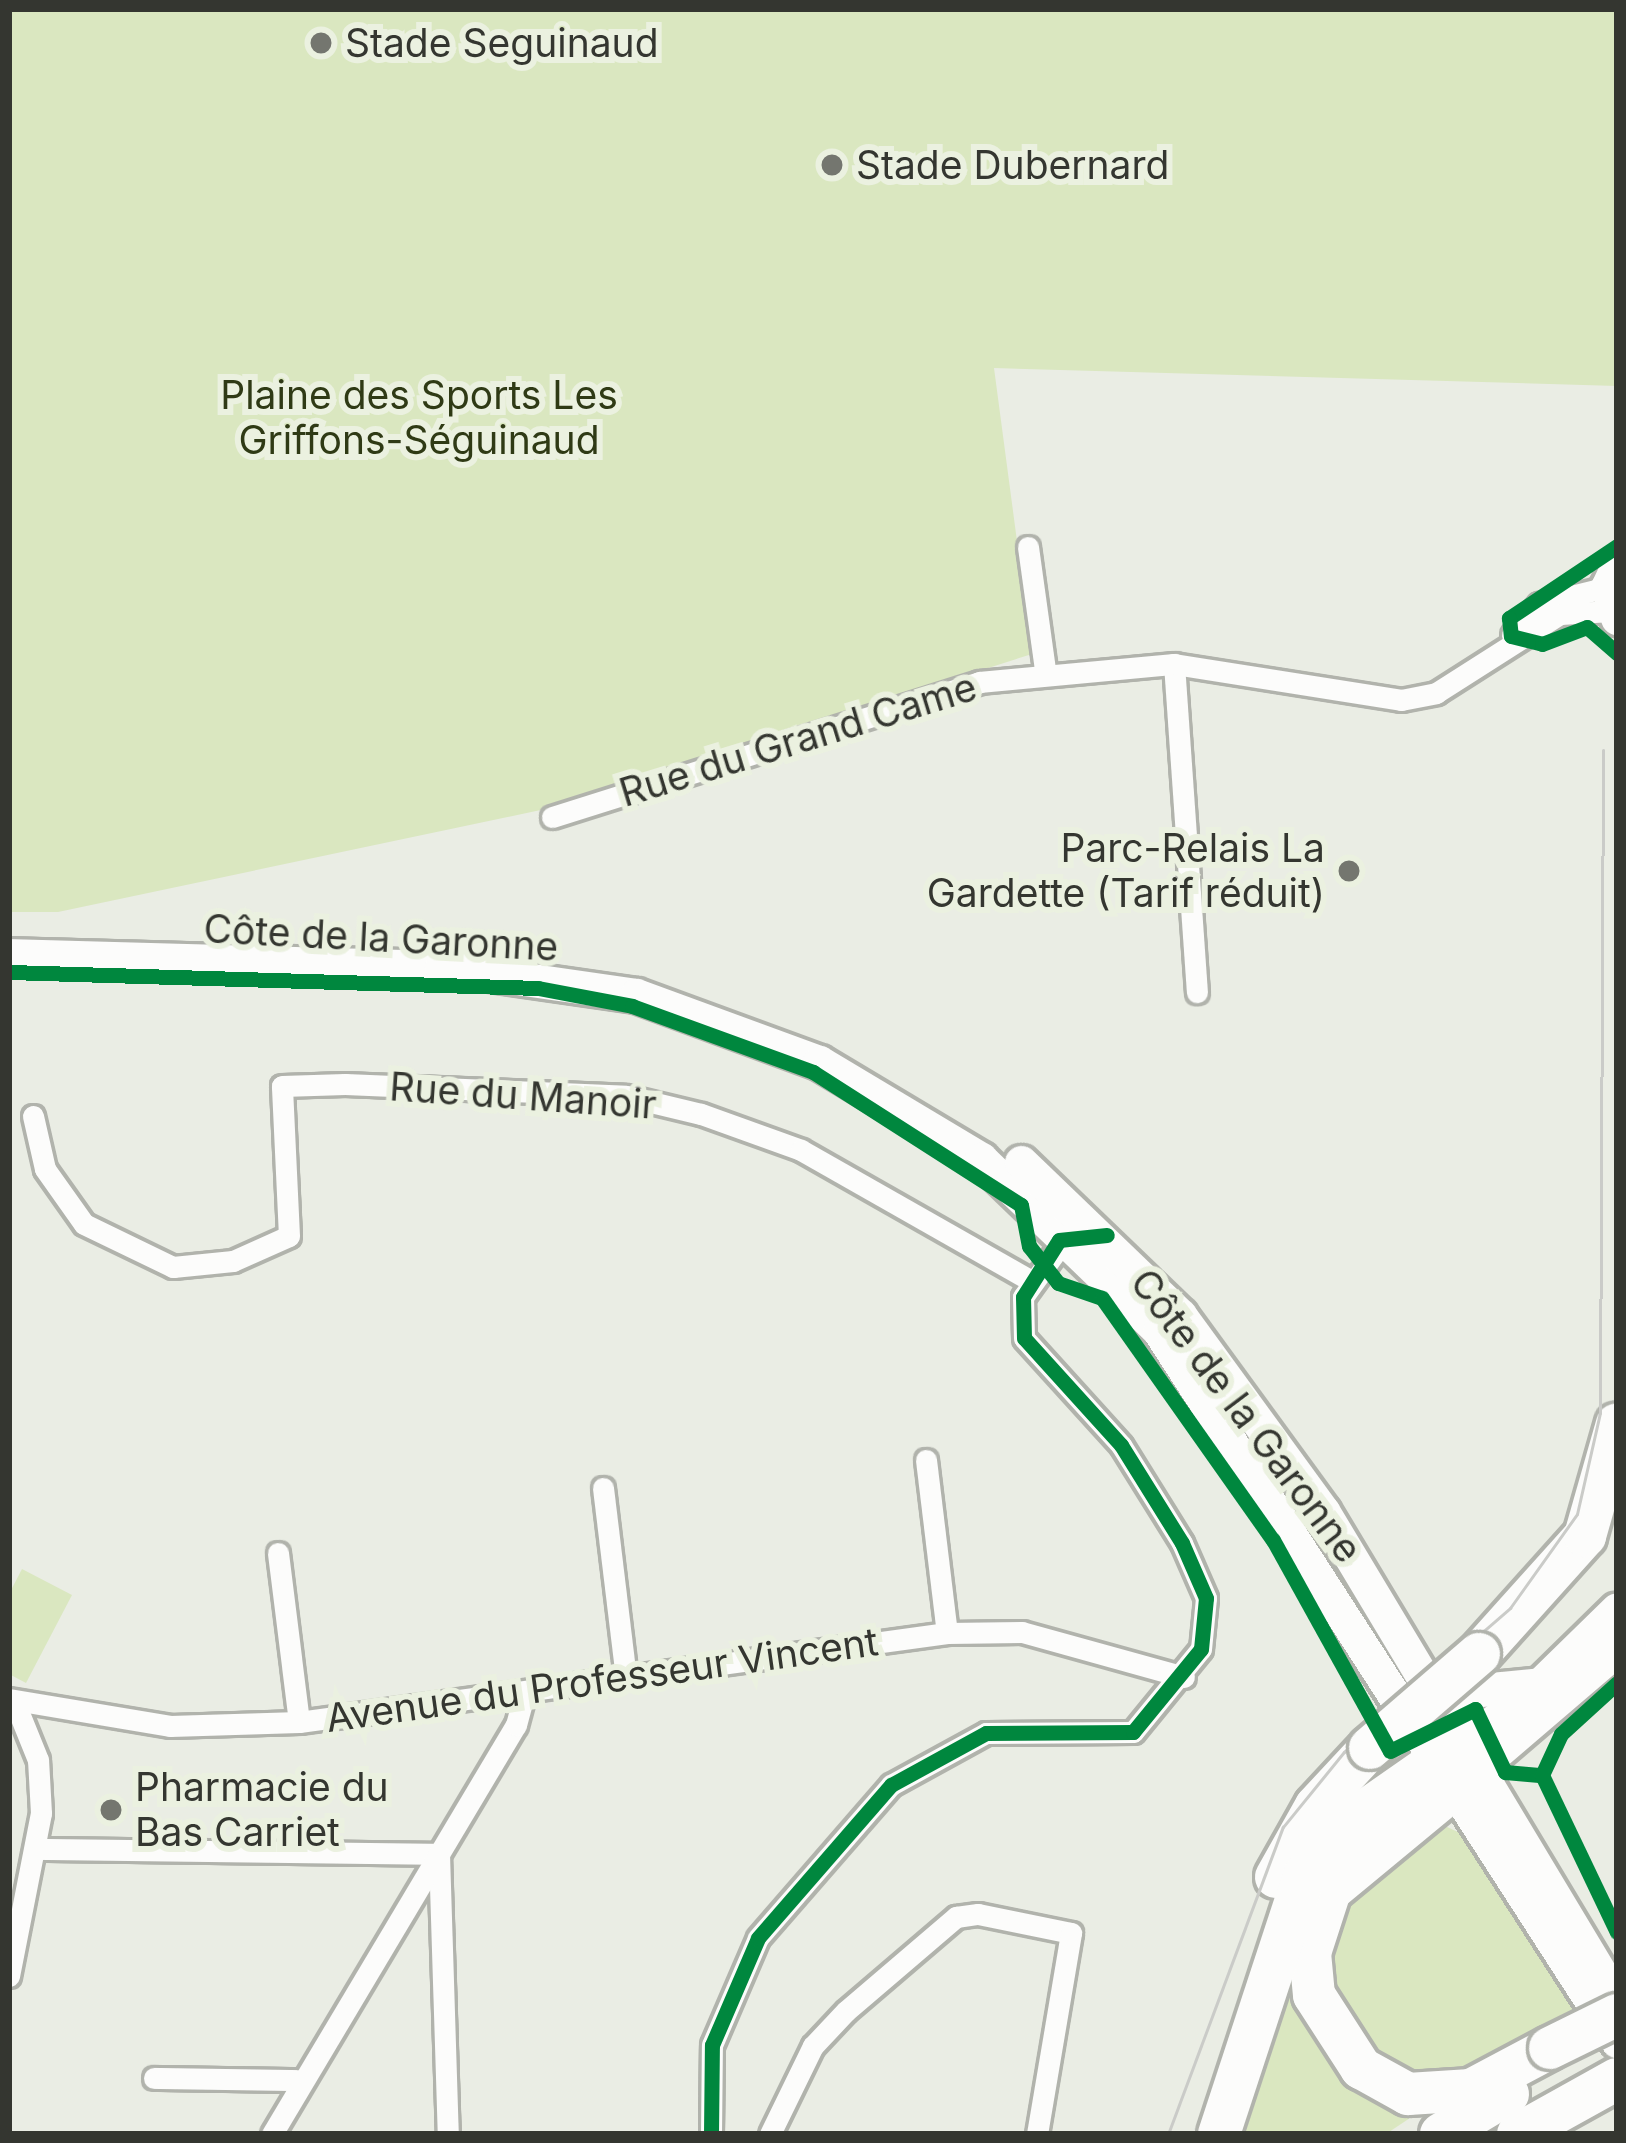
<!DOCTYPE html>
<meta charset="utf-8">
<style>
body{margin:0}
#map{position:relative;width:1626px;height:2143px;overflow:hidden;background:#eaede4;font-family:Inter,sans-serif}
div>[style]{position:absolute}
.green>*{inset:0;background:#dae7c0}
.roads{filter:drop-shadow(3px 0 #b1b3ac) drop-shadow(-3px 0 #b1b3ac) drop-shadow(0 3px #b1b3ac) drop-shadow(0 -3px #b1b3ac)}
.street>*{height:21px;margin:-10.5px;padding:0 10.5px;transform-origin:10.5px;border-radius:10.5px;background:#fcfcfb}
.secondary>*{height:33px;margin:-16.5px;padding:0 16.5px;transform-origin:16.5px;border-radius:16.5px;background:#fcfcfb}
.highway>*{height:42px;margin:-21px;padding:0 21px;transform-origin:21px;border-radius:21px;background:#fcfcfb}
.tram>*{height:3px;margin:-1.5px;padding:0 1.5px;transform-origin:1.5px;border-radius:1.5px;background:#cacbc8}
.bridges{filter:drop-shadow(3px 0 #b1b3ac) drop-shadow(-3px 0 #b1b3ac) drop-shadow(0 3px #b1b3ac) drop-shadow(0 -3px #b1b3ac)}
.highway-bridge>*{height:42px;margin:-21px;padding:0 21px;transform-origin:21px;border-radius:21px;background:#fcfcfb}
.cycleway>*{height:15px;margin:-7.5px;padding:0 7.5px;transform-origin:7.5px;border-radius:7.5px;background:#00873e}
.dots>*{width:33px;height:33px;translate:-50% -50%;box-sizing:border-box;border:6px solid #ebf1e0;border-radius:50%}
span{translate:-50% -50%;white-space:nowrap;text-align:center;line-height:1.15;-webkit-text-stroke:12px #ebf1e0;paint-order:stroke}
.poi-label{font-size:39px;color:#343630}
.left{translate:0 -50%;text-align:left}
.right{translate:-100% -50%;text-align:right}
.park-label{font-size:39px;color:#2f3a15}
.street-label{font-size:39px;color:#343630}
.frame{position:absolute;inset:0;border:12px solid #343630;pointer-events:none}
</style>
<div id="map">
<div class="green">
<div style="clip-path:polygon(9px 9px,1617px 9px,1617px 386px,994px 368px,1032px 654px,550px 808px,58px 912px,9px 912px)"></div>
<div style="clip-path:polygon(22px 1569px,72px 1595px,26px 1683px,9px 1674px,9px 1594px)"></div>
<div style="clip-path:polygon(1445px 1826px,1473px 1839px,1589px 2016px,1455px 2080px,1390px 2072px,1338px 2019px,1328px 1948px,1347px 1901px)"></div>
<div style="clip-path:polygon(1282px 1951px,1335px 2068px,1419px 2112px,1386px 2134px,1232px 2134px)"></div>
</div>
<div class="roads">
<div class="street">
<div style="left:1028px;top:547px;width:124px;rotate:82.1deg"></div>
<div style="left:1512px;top:635px;width:41px;rotate:-48.9deg"></div>
<div style="left:1539px;top:604px;width:70px;rotate:-14deg"></div>
<div style="left:1174px;top:664px;width:329px;rotate:86deg"></div>
<div style="left:552px;top:817px;width:448px;rotate:-17.5deg"></div>
<div style="left:979px;top:682px;width:196px;rotate:-5.3deg"></div>
<div style="left:1174px;top:664px;width:230px;rotate:9deg"></div>
<div style="left:1401px;top:700px;width:36px;rotate:-11deg"></div>
<div style="left:1436px;top:693px;width:147px;rotate:-32.5deg"></div>
<div style="left:1560px;top:614px;width:51px;rotate:-3.4deg"></div>
<div style="left:33px;top:1116px;width:54px;rotate:77.2deg"></div>
<div style="left:45px;top:1169px;width:67px;rotate:54.7deg"></div>
<div style="left:84px;top:1224px;width:99px;rotate:25.8deg"></div>
<div style="left:173px;top:1267px;width:60px;rotate:-5.7deg"></div>
<div style="left:233px;top:1261px;width:61px;rotate:-24.1deg"></div>
<div style="left:289px;top:1236px;width:150px;rotate:-92.7deg"></div>
<div style="left:282px;top:1086px;width:63px;rotate:-1.8deg"></div>
<div style="left:345px;top:1084px;width:281px;rotate:2.4deg"></div>
<div style="left:626px;top:1096px;width:77px;rotate:13.5deg"></div>
<div style="left:701px;top:1114px;width:106px;rotate:19.8deg"></div>
<div style="left:801px;top:1150px;width:266px;rotate:29.6deg"></div>
<div style="left:926px;top:1460px;width:174px;rotate:83.1deg"></div>
<div style="left:603px;top:1488px;width:191px;rotate:83.1deg"></div>
<div style="left:278px;top:1553px;width:170px;rotate:82.9deg"></div>
<div style="left:9px;top:1699px;width:163px;rotate:9.5deg"></div>
<div style="left:170px;top:1726px;width:129px;rotate:-1.8deg"></div>
<div style="left:299px;top:1722px;width:654px;rotate:-7.82deg"></div>
<div style="left:947px;top:1633px;width:75px;rotate:-0.8deg"></div>
<div style="left:1022px;top:1632px;width:168px;rotate:15.5deg"></div>
<div style="left:38px;top:1849px;width:401px;rotate:0.7deg"></div>
<div style="left:439px;top:1854px;width:280px;rotate:88.2deg"></div>
<div style="left:9px;top:1976px;width:166px;rotate:-78.9deg"></div>
<div style="left:41px;top:1813px;width:53px;rotate:-93.2deg"></div>
<div style="left:38px;top:1760px;width:61px;rotate:-112deg"></div>
<div style="left:154px;top:2078px;width:142px;rotate:0.8deg"></div>
<div style="left:272px;top:2134px;width:476px;rotate:-59.2deg"></div>
<div style="left:516px;top:1725px;width:35px;rotate:-75deg"></div>
<div style="left:711px;top:2134px;width:89px;rotate:-89.4deg"></div>
<div style="left:712px;top:2045px;width:116px;rotate:-66.7deg"></div>
<div style="left:758px;top:1938px;width:203px;rotate:-49deg"></div>
<div style="left:891px;top:1785px;width:108px;rotate:-28.7deg"></div>
<div style="left:986px;top:1733px;width:147px;rotate:-0.4deg"></div>
<div style="left:1133px;top:1732px;width:107px;rotate:-50.7deg"></div>
<div style="left:1201px;top:1649px;width:51px;rotate:-84.4deg"></div>
<div style="left:1206px;top:1598px;width:60px;rotate:-113.6deg"></div>
<div style="left:1182px;top:1543px;width:115px;rotate:-121.9deg"></div>
<div style="left:1121px;top:1445px;width:144px;rotate:-132.2deg"></div>
<div style="left:1024px;top:1338px;width:41px;rotate:-91.4deg"></div>
<div style="left:1023px;top:1297px;width:80px;rotate:-54.1deg"></div>
<div style="left:770px;top:2134px;width:98px;rotate:-64deg"></div>
<div style="left:813px;top:2046px;width:48px;rotate:-46.7deg"></div>
<div style="left:846px;top:2011px;width:145px;rotate:-40.5deg"></div>
<div style="left:956px;top:1917px;width:22px;rotate:-8deg"></div>
<div style="left:978px;top:1914px;width:95px;rotate:11.5deg"></div>
<div style="left:1071px;top:1933px;width:204px;rotate:99.6deg"></div>
</div>
<div class="secondary">
<div style="left:1617px;top:566px;width:23px;rotate:115deg"></div>
<div style="left:1607px;top:587px;width:33px;rotate:72deg"></div>
<div style="left:9px;top:955px;width:432px;rotate:1.6deg"></div>
<div style="left:441px;top:967px;width:197px;rotate:8.2deg"></div>
<div style="left:636px;top:995px;width:195px;rotate:20.1deg"></div>
<div style="left:819px;top:1062px;width:189px;rotate:30.9deg"></div>
<div style="left:981px;top:1159px;width:248px;rotate:44deg"></div>
<div style="left:1159px;top:1331px;width:845px;rotate:57.18deg"></div>
<div style="left:1021px;top:1162px;width:221px;rotate:43.9deg"></div>
<div style="left:1180px;top:1315px;width:243px;rotate:53.9deg"></div>
<div style="left:1323px;top:1511px;width:546px;rotate:59.02deg"></div>
<div style="left:1441px;top:1694px;width:100px;rotate:-5.7deg"></div>
<div style="left:1451px;top:1752px;width:95px;rotate:-36deg"></div>
<div style="left:1528px;top:1696px;width:124px;rotate:-44.3deg"></div>
<div style="left:1469px;top:1776px;width:195px;rotate:-40.6deg"></div>
</div>
<div class="highway">
<div style="left:1479px;top:1654px;width:159px;rotate:-48.1deg"></div>
<div style="left:1585px;top:1536px;width:116px;rotate:-74.1deg"></div>
<div style="left:1458px;top:1785px;width:166px;rotate:140.4deg"></div>
<div style="left:1330px;top:1891px;width:65px;rotate:107.9deg"></div>
<div style="left:1310px;top:1953px;width:42px;rotate:84.6deg"></div>
<div style="left:1314px;top:1995px;width:87px;rotate:57.2deg"></div>
<div style="left:1361px;top:2068px;width:54px;rotate:29deg"></div>
<div style="left:1408px;top:2094px;width:63px;rotate:-3.6deg"></div>
<div style="left:1471px;top:2090px;width:89px;rotate:-28deg"></div>
<div style="left:1276px;top:1877px;width:81px;rotate:-60.6deg"></div>
<div style="left:1316px;top:1806px;width:79px;rotate:-47deg"></div>
<div style="left:1219px;top:2134px;width:272px;rotate:-71.8deg"></div>
<div style="left:1304px;top:1876px;width:82px;rotate:-48deg"></div>
<div style="left:1359px;top:1815px;width:101px;rotate:-34.9deg"></div>
<div style="left:1441px;top:2134px;width:78px;rotate:-30.8deg"></div>
<div style="left:1518px;top:2134px;width:113px;rotate:-29.1deg"></div>
</div>
</div>
<div class="tram">
<div style="left:1168px;top:2134px;width:328px;rotate:-69.5deg"></div>
<div style="left:1283px;top:1827px;width:97px;rotate:-50.9deg"></div>
<div style="left:1344px;top:1752px;width:220px;rotate:-40.9deg"></div>
<div style="left:1510px;top:1608px;width:115px;rotate:-54.5deg"></div>
<div style="left:1577px;top:1514px;width:104px;rotate:-77.2deg"></div>
<div style="left:1600px;top:1413px;width:663px;rotate:-89.74deg"></div>
</div>
<div class="bridges">
<div class="highway-bridge">
<div style="left:1370px;top:1748px;width:144px;rotate:-40.8deg"></div>
<div style="left:1550px;top:2048px;width:75px;rotate:-26.2deg"></div>
</div>
</div>
<div class="cycleway">
<div style="left:1617px;top:546px;width:130px;rotate:146.3deg"></div>
<div style="left:1509px;top:618px;width:18px;rotate:84deg"></div>
<div style="left:1511px;top:636px;width:32px;rotate:14deg"></div>
<div style="left:1542px;top:644px;width:48px;rotate:-20.7deg"></div>
<div style="left:1587px;top:627px;width:40px;rotate:41deg"></div>
<div style="left:9px;top:972px;width:529px;rotate:1.73deg"></div>
<div style="left:538px;top:988px;width:96px;rotate:10.8deg"></div>
<div style="left:632px;top:1006px;width:193px;rotate:20deg"></div>
<div style="left:813px;top:1072px;width:247px;rotate:32.6deg"></div>
<div style="left:1021px;top:1205px;width:42px;rotate:79deg"></div>
<div style="left:1029px;top:1246px;width:47px;rotate:51.9deg"></div>
<div style="left:1058px;top:1283px;width:46px;rotate:18.8deg"></div>
<div style="left:1102px;top:1298px;width:296px;rotate:54.8deg"></div>
<div style="left:1273px;top:1540px;width:241px;rotate:61deg"></div>
<div style="left:1390px;top:1751px;width:95px;rotate:-26.3deg"></div>
<div style="left:1475px;top:1709px;width:70px;rotate:64.5deg"></div>
<div style="left:1505px;top:1772px;width:37px;rotate:5deg"></div>
<div style="left:1617px;top:1683px;width:76px;rotate:137.7deg"></div>
<div style="left:1561px;top:1734px;width:45px;rotate:114.9deg"></div>
<div style="left:1542px;top:1775px;width:174px;rotate:64.5deg"></div>
<div style="left:711px;top:2134px;width:89px;rotate:-89.4deg"></div>
<div style="left:712px;top:2045px;width:116px;rotate:-66.7deg"></div>
<div style="left:758px;top:1938px;width:203px;rotate:-49deg"></div>
<div style="left:891px;top:1785px;width:108px;rotate:-28.7deg"></div>
<div style="left:986px;top:1733px;width:147px;rotate:-0.4deg"></div>
<div style="left:1133px;top:1732px;width:107px;rotate:-50.7deg"></div>
<div style="left:1201px;top:1649px;width:51px;rotate:-84.4deg"></div>
<div style="left:1206px;top:1598px;width:60px;rotate:-113.6deg"></div>
<div style="left:1182px;top:1543px;width:115px;rotate:-121.9deg"></div>
<div style="left:1121px;top:1445px;width:144px;rotate:-132.2deg"></div>
<div style="left:1024px;top:1338px;width:41px;rotate:-91.4deg"></div>
<div style="left:1023px;top:1297px;width:67px;rotate:-57.7deg"></div>
<div style="left:1059px;top:1240px;width:48px;rotate:-5.9deg"></div>
</div>
<div class="dots">
<div style="left:321px;top:43px;background:#74766f"></div>
<div style="left:832px;top:165px;background:#74766f"></div>
<div style="left:1349px;top:871px;background:#74766f"></div>
<div style="left:111px;top:1810px;background:#74766f"></div>
</div>
<div class="poi-label">
<span class="left" style="left:345px;top:43px">Stade Seguinaud</span>
<span class="left" style="left:856px;top:165px">Stade Dubernard</span>
<span class="right" style="left:1325px;top:871px">Parc-Relais La<br>Gardette (Tarif réduit)</span>
<span class="left" style="left:135px;top:1810px">Pharmacie du<br>Bas Carriet</span>
</div>
<div class="park-label">
<span style="left:419px;top:418px">Plaine des Sports Les<br>Griffons-Séguinaud</span>
</div>
<div class="street-label">
<span style="left:798px;top:740px;rotate:-17deg">Rue du Grand Came</span>
<span style="left:381px;top:938px;rotate:3deg">Côte de la Garonne</span>
<span style="left:523px;top:1096px;rotate:4deg">Rue du Manoir</span>
<span style="left:1246px;top:1416px;rotate:53deg">Côte de la Garonne</span>
<span style="left:602px;top:1680px;rotate:-8deg">Avenue du Professeur Vincent</span>
</div>
<div class="frame"></div>
</div>
